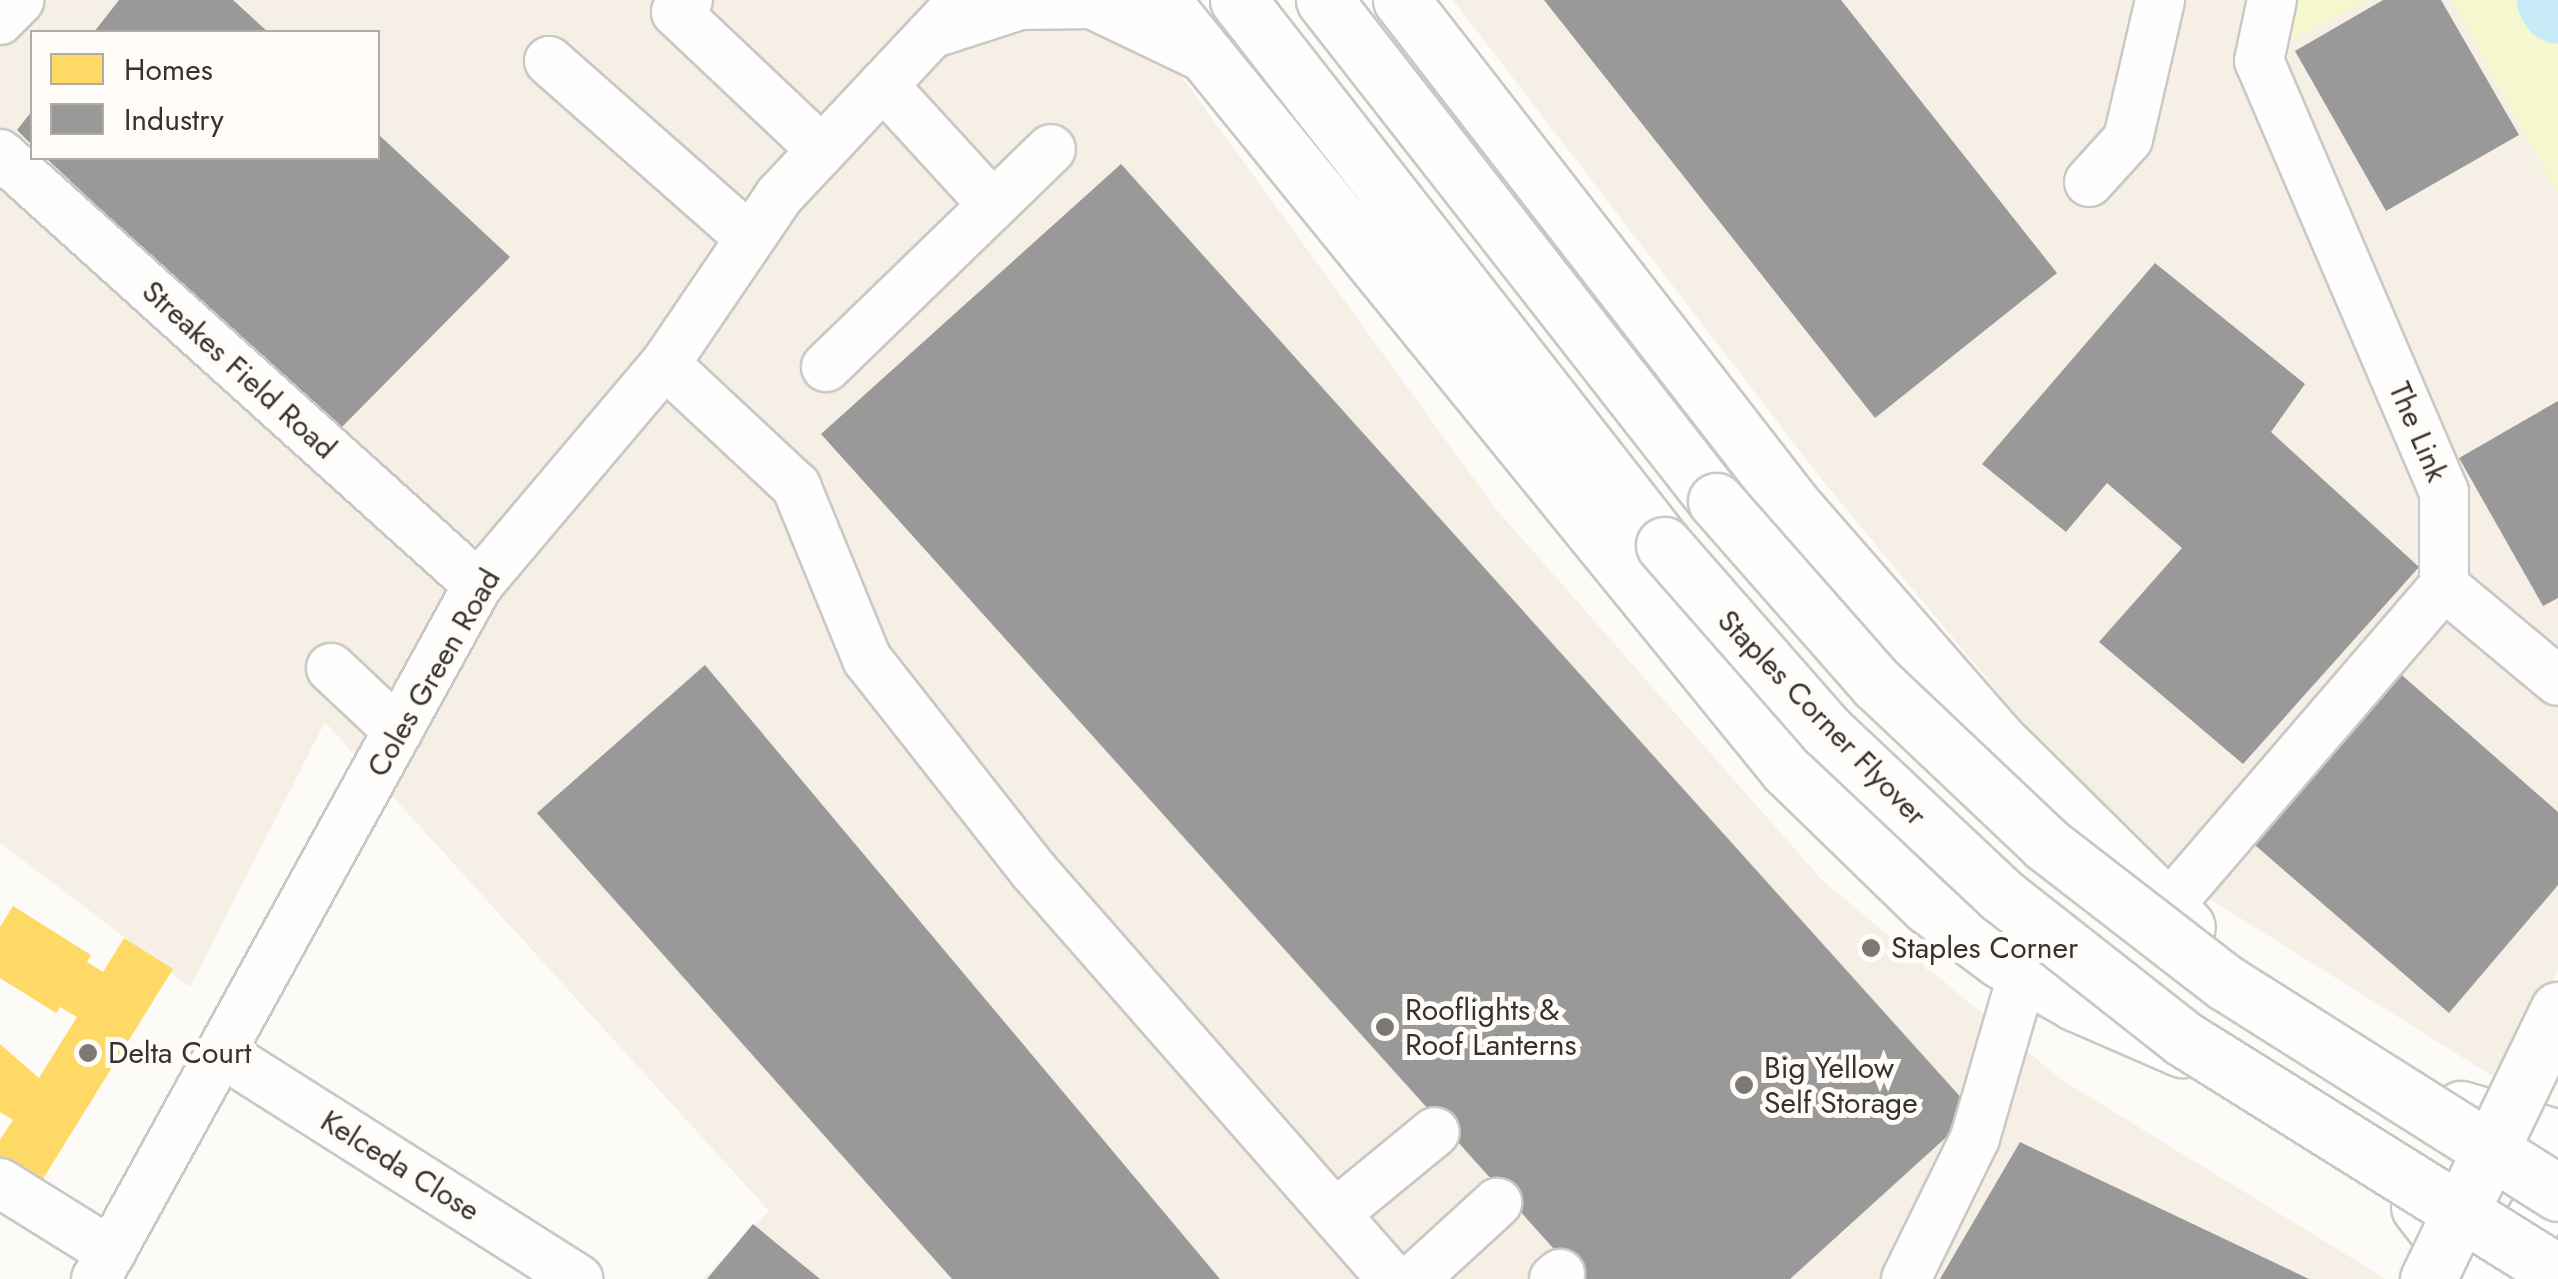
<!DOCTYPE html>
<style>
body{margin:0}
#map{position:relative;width:2558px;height:1279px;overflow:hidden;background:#fdfbf8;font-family:Jost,sans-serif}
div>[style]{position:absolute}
.built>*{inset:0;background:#f6efe5}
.green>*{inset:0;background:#f5f7ce}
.homes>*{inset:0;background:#ffd966}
.industry>*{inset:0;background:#999}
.river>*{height:75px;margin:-37.5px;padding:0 37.5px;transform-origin:37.5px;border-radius:37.5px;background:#c7ecf8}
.roads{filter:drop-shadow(2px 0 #cac8c4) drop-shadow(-2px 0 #cac8c4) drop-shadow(0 2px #cac8c4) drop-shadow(0 -2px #cac8c4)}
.minor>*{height:48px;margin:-24px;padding:0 24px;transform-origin:24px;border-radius:24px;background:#fffefe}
.highway>*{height:55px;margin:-27.5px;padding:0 27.5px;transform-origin:27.5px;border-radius:27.5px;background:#fffefe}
.bridges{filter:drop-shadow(2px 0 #cac8c4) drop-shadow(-2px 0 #cac8c4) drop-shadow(0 2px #cac8c4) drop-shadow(0 -2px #cac8c4)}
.major-bridge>*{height:55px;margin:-27.5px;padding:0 27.5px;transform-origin:27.5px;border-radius:27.5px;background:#fffefe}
.highway-bridge>*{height:55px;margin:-27.5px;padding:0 27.5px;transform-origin:27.5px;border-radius:27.5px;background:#fffefe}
.dots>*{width:28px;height:28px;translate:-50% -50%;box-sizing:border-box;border:5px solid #fffbf6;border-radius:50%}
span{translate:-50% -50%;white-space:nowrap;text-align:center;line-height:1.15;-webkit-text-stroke:10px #fffbf6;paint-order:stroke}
.street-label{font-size:30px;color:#36322e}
.poi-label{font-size:30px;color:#36322e}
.left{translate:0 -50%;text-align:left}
.legend{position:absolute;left:30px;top:30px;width:350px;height:130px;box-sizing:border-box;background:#fffbf6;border:2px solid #afaba6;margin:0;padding:12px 18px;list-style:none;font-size:30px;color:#36322e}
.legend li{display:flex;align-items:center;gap:20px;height:50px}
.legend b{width:50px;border:2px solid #afaba6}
</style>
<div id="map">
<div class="built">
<div style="clip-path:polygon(evenodd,0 0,1126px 0,1495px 508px,1821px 879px,2062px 1080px,2386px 1279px,703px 1279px,769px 1211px,325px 722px,190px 987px,0 843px,0 0,32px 32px,378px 32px,378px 158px,32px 158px,32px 32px)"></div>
<div style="clip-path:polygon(1453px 0,2453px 0,2558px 192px,2558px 970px,2500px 1081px,2175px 877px,2015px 713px,1823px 481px)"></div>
</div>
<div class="green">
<div style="clip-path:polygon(2291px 0,2368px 0,2291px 40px)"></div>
<div style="clip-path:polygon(2451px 0,2558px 0,2558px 194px)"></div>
</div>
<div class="homes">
<div style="clip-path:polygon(13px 906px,91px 955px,87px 962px,103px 972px,124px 938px,173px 969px,41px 1182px,0 1157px,0 1140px,13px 1120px,0 1112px,0 1044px,39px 1078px,77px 1017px,60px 1007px,56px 1013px,0 978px,0 927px)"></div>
</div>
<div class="industry">
<div style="clip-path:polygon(119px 0,233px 0,268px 32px,94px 32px)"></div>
<div style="clip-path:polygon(1544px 0,1841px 0,2057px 273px,1875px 418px)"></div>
<div style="clip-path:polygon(2383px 0,2441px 0,2519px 135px,2386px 211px,2295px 51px)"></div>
<div style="clip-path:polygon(32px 111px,32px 145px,17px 130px)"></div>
<div style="clip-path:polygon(378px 134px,510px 257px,338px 431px,46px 158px,378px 158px)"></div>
<div style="clip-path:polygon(1121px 164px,1974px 1112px,1790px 1279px,1581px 1279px,821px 434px)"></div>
<div style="clip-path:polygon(2155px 263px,2305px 384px,2271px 432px,2419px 567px,2243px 764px,2099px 642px,2182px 548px,2107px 483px,2066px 532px,1982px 464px)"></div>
<div style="clip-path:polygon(2558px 401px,2558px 598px,2543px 606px,2459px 458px)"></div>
<div style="clip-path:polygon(705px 665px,1220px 1279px,952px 1279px,537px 813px)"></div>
<div style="clip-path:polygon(2396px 670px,2558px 812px,2558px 885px,2449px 1013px,2248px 839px)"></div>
<div style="clip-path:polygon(2020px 1142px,2309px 1279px,1940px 1279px)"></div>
<div style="clip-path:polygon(753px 1224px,820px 1279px,707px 1279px)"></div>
</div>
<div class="river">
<div style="left:2554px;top:0;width:7px;rotate:56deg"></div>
</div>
<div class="roads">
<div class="minor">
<div style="left:688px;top:0;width:17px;rotate:135deg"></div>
<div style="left:676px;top:12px;width:201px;rotate:43.4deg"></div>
<div style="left:0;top:20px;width:28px;rotate:-46deg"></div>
<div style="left:934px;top:33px;width:90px;rotate:-18deg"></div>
<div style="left:1020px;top:5px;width:72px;rotate:-0.8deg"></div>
<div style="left:1092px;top:4px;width:127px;rotate:25.6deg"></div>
<div style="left:549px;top:61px;width:268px;rotate:41.4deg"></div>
<div style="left:883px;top:85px;width:163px;rotate:47.5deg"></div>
<div style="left:0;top:154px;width:644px;rotate:42.04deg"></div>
<div style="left:2089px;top:182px;width:58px;rotate:-47.8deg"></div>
<div style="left:2128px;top:139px;width:143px;rotate:-77deg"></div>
<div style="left:665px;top:364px;width:179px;rotate:43deg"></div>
<div style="left:796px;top:486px;width:187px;rotate:67.7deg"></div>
<div style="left:867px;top:659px;width:268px;rotate:51.8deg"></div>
<div style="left:1033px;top:870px;width:544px;rotate:48.72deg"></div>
<div style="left:826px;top:367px;width:313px;rotate:-44.1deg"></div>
<div style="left:2444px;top:586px;width:148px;rotate:39.8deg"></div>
<div style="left:331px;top:668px;width:92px;rotate:43.2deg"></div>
<div style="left:2166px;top:909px;width:426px;rotate:-49.3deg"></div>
<div style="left:2444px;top:586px;width:94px;rotate:-90deg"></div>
<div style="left:2444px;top:492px;width:469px;rotate:-113.2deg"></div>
<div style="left:2259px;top:61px;width:62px;rotate:-78deg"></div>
<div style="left:222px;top:1053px;width:422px;rotate:32.4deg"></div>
<div style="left:0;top:1183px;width:131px;rotate:31.9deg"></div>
<div style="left:1335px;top:1214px;width:129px;rotate:-39.4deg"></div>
<div style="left:96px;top:1279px;width:792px;rotate:-61.17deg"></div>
<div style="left:478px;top:585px;width:289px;rotate:-49.8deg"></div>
<div style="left:665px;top:364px;width:203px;rotate:-55.8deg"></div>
<div style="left:779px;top:196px;width:269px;rotate:-46.8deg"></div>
<div style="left:1414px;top:1279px;width:113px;rotate:-42.5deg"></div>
<div style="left:1554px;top:1279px;width:8px;rotate:-40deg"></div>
<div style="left:1906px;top:1279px;width:157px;rotate:-63.9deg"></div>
<div style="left:1975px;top:1138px;width:172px;rotate:-73.8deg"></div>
</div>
<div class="highway">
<div style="left:1161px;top:0;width:992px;rotate:50.85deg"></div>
<div style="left:1787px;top:769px;width:197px;rotate:44.2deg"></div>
<div style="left:1928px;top:906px;width:89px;rotate:36.7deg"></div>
<div style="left:1999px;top:959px;width:89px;rotate:29.7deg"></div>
<div style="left:2076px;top:1003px;width:116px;rotate:23.5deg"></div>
<div style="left:1238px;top:0;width:692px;rotate:51.99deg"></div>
<div style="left:1324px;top:0;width:636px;rotate:51.96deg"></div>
<div style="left:1401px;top:0;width:639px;rotate:52.18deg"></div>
<div style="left:1793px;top:505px;width:310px;rotate:48.9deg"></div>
<div style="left:1997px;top:739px;width:267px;rotate:44.7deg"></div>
<div style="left:2461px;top:1109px;width:101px;rotate:16.6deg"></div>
<div style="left:2419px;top:1207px;width:91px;rotate:52.1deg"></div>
<div style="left:2511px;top:1279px;width:56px;rotate:-71.2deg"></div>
<div style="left:2529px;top:1226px;width:53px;rotate:-56.6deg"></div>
</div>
</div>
<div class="bridges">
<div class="major-bridge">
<div style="left:2428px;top:1279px;width:299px;rotate:-64.2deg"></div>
</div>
<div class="highway-bridge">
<div style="left:1716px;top:501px;width:244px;rotate:48.7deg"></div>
<div style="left:1877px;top:684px;width:233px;rotate:43.4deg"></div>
<div style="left:2046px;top:844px;width:227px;rotate:37.7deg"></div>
<div style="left:2226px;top:983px;width:393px;rotate:32.3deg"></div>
<div style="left:1664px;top:545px;width:247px;rotate:48.8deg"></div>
<div style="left:1827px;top:731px;width:239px;rotate:43.3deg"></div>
<div style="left:2001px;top:895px;width:233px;rotate:38.2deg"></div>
<div style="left:2184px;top:1039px;width:441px;rotate:32deg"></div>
</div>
</div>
<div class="dots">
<div style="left:1871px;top:948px;background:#7c7875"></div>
<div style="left:1385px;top:1027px;background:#7c7875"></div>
<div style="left:88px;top:1053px;background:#7c7875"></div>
<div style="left:1744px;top:1085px;background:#7c7875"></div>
</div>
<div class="street-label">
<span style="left:239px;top:370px;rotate:42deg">Streakes Field Road</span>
<span style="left:2418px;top:432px;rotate:67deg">The Link</span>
<span style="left:434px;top:673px;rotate:-60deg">Coles Green Road</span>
<span style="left:1822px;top:718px;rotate:46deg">Staples Corner Flyover</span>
<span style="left:400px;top:1166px;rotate:32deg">Kelceda Close</span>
</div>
<div class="poi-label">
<span class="left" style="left:1891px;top:948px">Staples Corner</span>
<span class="left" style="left:1405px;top:1027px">Rooflights &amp;<br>Roof Lanterns</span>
<span class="left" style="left:108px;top:1053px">Delta Court</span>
<span class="left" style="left:1764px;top:1085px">Big Yellow<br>Self Storage</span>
</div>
<ul class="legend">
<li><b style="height:28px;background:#ffd966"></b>Homes</li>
<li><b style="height:28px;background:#999"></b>Industry</li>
</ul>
</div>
